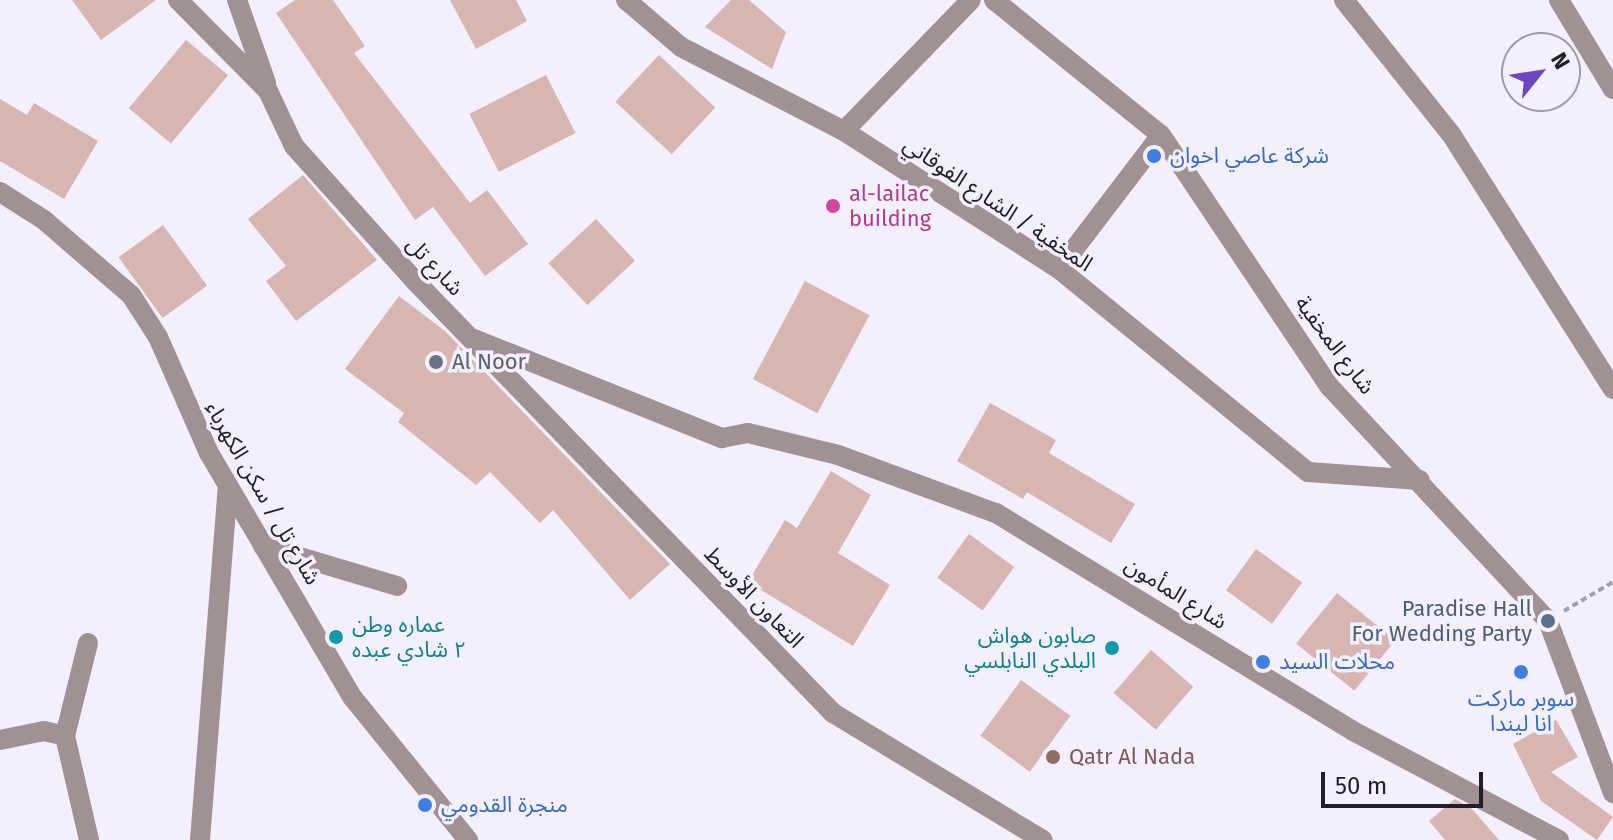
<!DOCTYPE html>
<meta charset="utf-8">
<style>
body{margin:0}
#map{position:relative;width:1613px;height:840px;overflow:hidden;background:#f3effd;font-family:"Fira Sans","Noto Sans Arabic",sans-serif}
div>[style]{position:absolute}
.building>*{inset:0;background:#d7b5b1;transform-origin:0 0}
.path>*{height:4px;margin-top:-2px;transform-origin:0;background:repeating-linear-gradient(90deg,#a29eac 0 6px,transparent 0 10px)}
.minor>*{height:20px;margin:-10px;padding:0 10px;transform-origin:10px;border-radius:10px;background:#a09193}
.dots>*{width:22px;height:22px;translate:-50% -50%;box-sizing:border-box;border:4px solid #f3effd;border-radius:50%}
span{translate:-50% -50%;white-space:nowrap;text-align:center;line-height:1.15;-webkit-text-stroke:7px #f3effd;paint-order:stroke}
.shop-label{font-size:22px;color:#366cbe}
.left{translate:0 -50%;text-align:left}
.hotel-label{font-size:22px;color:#b23c85}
.street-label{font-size:22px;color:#221d2a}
.worship-label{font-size:22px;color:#5b616d}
.service-label{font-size:22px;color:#4e5e75}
.right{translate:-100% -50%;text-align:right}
.culture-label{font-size:22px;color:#0d838f}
.education-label{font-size:22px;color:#785e54}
.north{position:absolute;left:1501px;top:32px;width:80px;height:80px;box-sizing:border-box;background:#f3effd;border:2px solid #9f9ba9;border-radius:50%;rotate:60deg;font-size:22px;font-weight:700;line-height:32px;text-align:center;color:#221d2a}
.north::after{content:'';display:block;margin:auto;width:28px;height:36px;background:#6b48c1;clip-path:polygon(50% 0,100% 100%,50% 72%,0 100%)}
.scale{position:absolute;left:1321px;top:772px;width:162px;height:36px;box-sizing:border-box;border:4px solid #221d2a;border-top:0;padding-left:10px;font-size:24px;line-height:28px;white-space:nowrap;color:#221d2a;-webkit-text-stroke:6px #f3effd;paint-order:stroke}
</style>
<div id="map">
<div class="building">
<div style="clip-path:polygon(72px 0,156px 0,101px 40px)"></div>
<div style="clip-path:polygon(295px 0,333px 0,365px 46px,354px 53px,470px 203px,487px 190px,528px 244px,485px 276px,433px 207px,415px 220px,276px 13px)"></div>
<div style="clip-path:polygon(450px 0,516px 0,527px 21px,476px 49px)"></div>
<div style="clip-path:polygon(731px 0,749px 0,786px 32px,772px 69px,705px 27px)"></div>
<div style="left:186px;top:40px;width:55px;height:89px;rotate:40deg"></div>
<div style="left:659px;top:55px;width:77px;height:64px;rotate:43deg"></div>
<div style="left:546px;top:75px;width:65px;height:86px;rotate:63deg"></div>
<div style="clip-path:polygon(0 99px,27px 115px,34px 103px,98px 141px,64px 199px,0 161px)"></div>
<div style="clip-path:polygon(303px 175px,377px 260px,296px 321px,266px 281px,286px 266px,248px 219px)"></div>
<div style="left:596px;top:219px;width:57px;height:65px;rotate:47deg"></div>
<div style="left:163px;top:225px;width:75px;height:55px;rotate:54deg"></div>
<div style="left:805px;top:281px;width:73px;height:111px;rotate:28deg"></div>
<div style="clip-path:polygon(399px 296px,445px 331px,670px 564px,630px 600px,553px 510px,540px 523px,490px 472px,476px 485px,398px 422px,404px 413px,345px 369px)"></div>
<div style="clip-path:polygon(990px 403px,1056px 440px,1049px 453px,1135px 504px,1111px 543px,1027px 492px,1023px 499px,957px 461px)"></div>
<div style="clip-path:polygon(831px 471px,871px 495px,838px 553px,890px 585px,853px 646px,748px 582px,785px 520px,797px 528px)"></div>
<div style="left:969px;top:534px;width:56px;height:54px;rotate:36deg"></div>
<div style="left:1256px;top:549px;width:57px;height:51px;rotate:36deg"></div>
<div style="left:1337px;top:593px;width:75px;height:65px;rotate:39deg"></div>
<div style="left:1151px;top:650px;width:56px;height:57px;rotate:41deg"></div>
<div style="left:1021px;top:680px;width:61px;height:69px;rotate:36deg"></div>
<div style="clip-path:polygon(1556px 720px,1578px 757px,1551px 772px,1613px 817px,1597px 840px,1541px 801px,1513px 744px)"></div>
<div style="clip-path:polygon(1455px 799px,1472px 809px,1499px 840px,1445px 840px,1429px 821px)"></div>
</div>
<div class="path">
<div style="left:1564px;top:611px;width:57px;rotate:-30.6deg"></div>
</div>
<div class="minor">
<div style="left:178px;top:0;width:128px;rotate:45.3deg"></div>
<div style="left:268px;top:91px;width:61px;rotate:64.7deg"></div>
<div style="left:294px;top:146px;width:183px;rotate:48.1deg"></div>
<div style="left:416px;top:282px;width:600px;rotate:45.95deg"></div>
<div style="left:833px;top:713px;width:245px;rotate:31.2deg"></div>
<div style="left:237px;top:0;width:88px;rotate:70.7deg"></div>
<div style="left:626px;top:0;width:72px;rotate:40.5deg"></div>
<div style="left:681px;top:47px;width:183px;rotate:27.3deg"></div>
<div style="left:844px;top:131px;width:255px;rotate:32.7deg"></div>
<div style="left:1059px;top:269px;width:321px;rotate:39.2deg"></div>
<div style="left:1308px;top:472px;width:112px;rotate:4.1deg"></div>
<div style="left:994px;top:0;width:215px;rotate:39deg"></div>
<div style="left:1161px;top:135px;width:303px;rotate:56.2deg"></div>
<div style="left:1330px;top:387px;width:320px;rotate:47deg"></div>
<div style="left:1548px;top:621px;width:184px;rotate:69.3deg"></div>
<div style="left:1344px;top:0;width:171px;rotate:51.4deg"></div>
<div style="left:1451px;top:134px;width:302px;rotate:57.6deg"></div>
<div style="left:1559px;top:0;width:104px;rotate:58.8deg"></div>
<div style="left:844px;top:131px;width:182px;rotate:-45.9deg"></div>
<div style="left:0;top:192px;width:52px;rotate:32.5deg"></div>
<div style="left:44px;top:220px;width:115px;rotate:40.8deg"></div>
<div style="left:131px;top:295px;width:50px;rotate:57.3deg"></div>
<div style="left:158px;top:337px;width:127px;rotate:66.3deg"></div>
<div style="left:209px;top:453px;width:284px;rotate:59.6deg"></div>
<div style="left:353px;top:698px;width:183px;rotate:51deg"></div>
<div style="left:1059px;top:269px;width:168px;rotate:-52.7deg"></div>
<div style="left:474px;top:339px;width:267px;rotate:21.8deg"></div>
<div style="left:722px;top:438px;width:26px;rotate:-11deg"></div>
<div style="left:748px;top:433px;width:93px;rotate:13.7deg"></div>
<div style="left:838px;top:455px;width:168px;rotate:20.2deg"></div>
<div style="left:996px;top:513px;width:418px;rotate:31.4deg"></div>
<div style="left:1353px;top:731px;width:233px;rotate:27.9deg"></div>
<div style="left:263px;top:546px;width:140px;rotate:16.6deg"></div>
<div style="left:88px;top:643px;width:96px;rotate:103.9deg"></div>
<div style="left:65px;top:736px;width:107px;rotate:77deg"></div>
<div style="left:0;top:740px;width:45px;rotate:-11.6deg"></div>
<div style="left:44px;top:731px;width:22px;rotate:13deg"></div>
<div style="left:200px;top:840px;width:354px;rotate:-85.5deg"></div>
</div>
<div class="dots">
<div style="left:1154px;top:156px;background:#3f7fe0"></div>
<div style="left:833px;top:206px;background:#d1479c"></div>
<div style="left:436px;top:362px;background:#6b7280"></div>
<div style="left:1548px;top:621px;background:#5c6f8a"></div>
<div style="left:336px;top:637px;background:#0f9aa8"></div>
<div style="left:1112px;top:648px;background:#0f9aa8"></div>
<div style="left:1263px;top:662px;background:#3f7fe0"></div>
<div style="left:1521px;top:672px;background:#3f7fe0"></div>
<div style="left:1053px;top:757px;background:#8d6e63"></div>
<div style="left:425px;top:805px;background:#3f7fe0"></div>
</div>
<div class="shop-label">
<span class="left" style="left:1170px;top:156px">شركة عاصي اخوان</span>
<span class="left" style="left:1279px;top:662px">محلات السيد</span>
<span style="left:1521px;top:711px">سوبر ماركت<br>انا ليندا</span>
<span class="left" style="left:441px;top:805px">منجرة القدومي</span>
</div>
<div class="hotel-label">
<span class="left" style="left:849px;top:206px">al-lailac<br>building</span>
</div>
<div class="street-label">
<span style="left:998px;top:204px;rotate:34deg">المخفية / الشارع الفوقاني</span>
<span style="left:435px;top:266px;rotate:47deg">شارع تل</span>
<span style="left:1335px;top:345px;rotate:53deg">شارع المخفية</span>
<span style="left:263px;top:493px;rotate:60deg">شارع تل / سكن الكهرباء</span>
<span style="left:1176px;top:593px;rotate:32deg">شارع المأمون</span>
<span style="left:754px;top:597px;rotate:46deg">التعاون الأوسط</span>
</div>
<div class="worship-label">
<span class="left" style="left:452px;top:362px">Al Noor</span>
</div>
<div class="service-label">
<span class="right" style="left:1532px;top:621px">Paradise Hall<br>For Wedding Party</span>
</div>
<div class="culture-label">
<span class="left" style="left:352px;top:637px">عماره وطن<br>٢ شادي عبده</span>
<span class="right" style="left:1096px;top:648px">صابون هواش<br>البلدي النابلسي</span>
</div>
<div class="education-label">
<span class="left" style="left:1069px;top:757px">Qatr Al Nada</span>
</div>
<div class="north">N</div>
<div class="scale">50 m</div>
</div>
